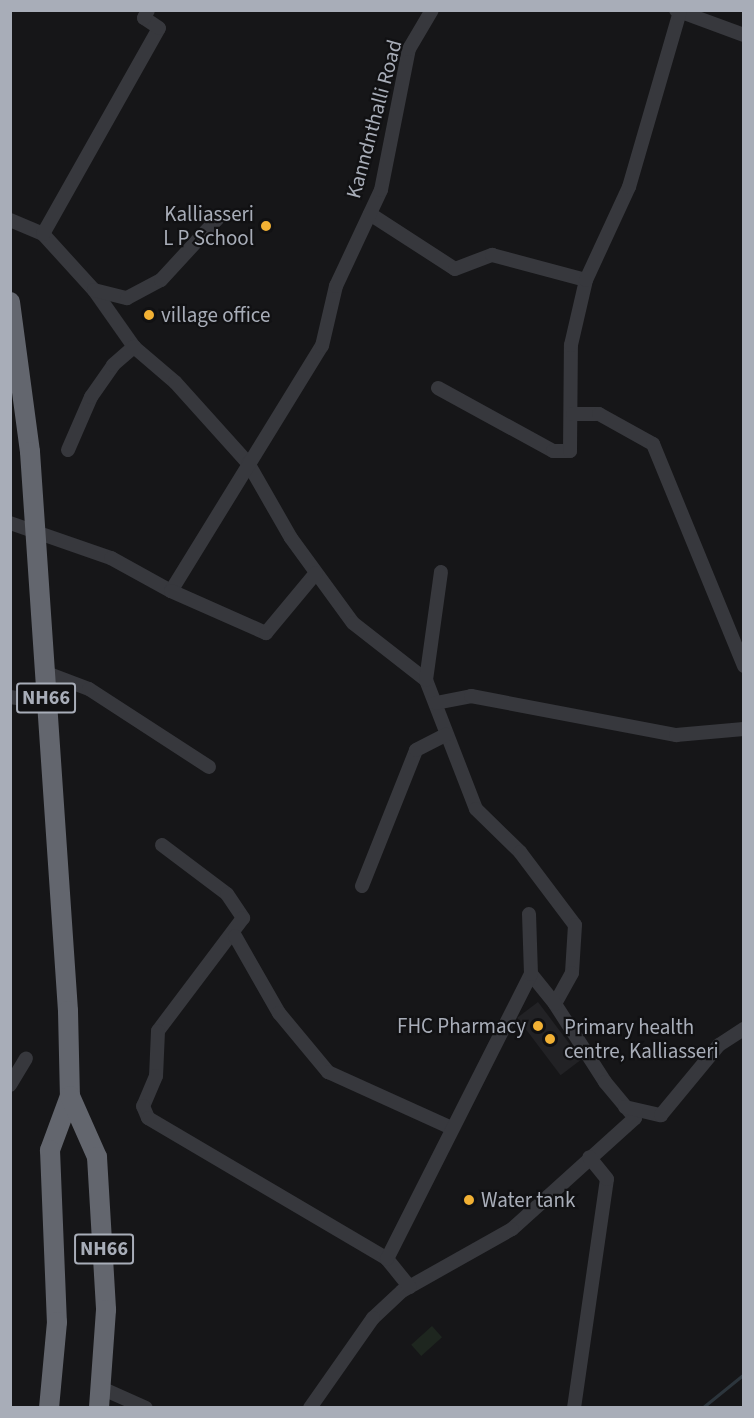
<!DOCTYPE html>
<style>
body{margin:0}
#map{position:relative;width:754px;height:1418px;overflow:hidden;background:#161618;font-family:"Source Sans 3",sans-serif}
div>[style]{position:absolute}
.built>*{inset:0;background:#222225;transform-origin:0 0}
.green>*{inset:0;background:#1e261f;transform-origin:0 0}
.stream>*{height:3px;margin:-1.5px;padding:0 1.5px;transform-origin:1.5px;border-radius:1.5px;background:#2c353c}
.minor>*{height:14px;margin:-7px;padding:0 7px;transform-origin:7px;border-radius:7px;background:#37383d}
.highway>*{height:20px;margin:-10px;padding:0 10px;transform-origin:10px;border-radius:10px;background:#63666e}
.dots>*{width:16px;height:16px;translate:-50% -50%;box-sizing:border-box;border:3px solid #111113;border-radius:50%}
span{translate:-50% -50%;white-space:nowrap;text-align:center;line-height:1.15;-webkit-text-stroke:4.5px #111113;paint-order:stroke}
.shield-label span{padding:2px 4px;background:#111113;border:2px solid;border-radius:4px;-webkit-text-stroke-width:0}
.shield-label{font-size:20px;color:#a8adb8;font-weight:700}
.street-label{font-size:21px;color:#a8adb8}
.poi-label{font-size:21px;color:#a8adb8}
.right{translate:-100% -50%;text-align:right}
.left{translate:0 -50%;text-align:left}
.frame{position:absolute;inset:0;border:12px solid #a8adb8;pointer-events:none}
</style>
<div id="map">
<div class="built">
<div style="left:538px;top:1002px;width:72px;height:26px;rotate:53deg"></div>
</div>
<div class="green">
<div style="left:432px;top:1326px;width:15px;height:28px;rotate:48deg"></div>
</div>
<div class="stream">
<div style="left:702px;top:1408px;width:54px;rotate:-39deg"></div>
</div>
<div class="minor">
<div style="left:676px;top:10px;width:72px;rotate:20.2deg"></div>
<div style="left:370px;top:214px;width:101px;rotate:32.9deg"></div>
<div style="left:455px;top:269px;width:40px;rotate:-21deg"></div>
<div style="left:492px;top:255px;width:97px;rotate:14.9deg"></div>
<div style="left:10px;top:220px;width:36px;rotate:23deg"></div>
<div style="left:43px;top:234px;width:76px;rotate:47.7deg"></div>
<div style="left:94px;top:290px;width:70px;rotate:54.9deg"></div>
<div style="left:134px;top:347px;width:54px;rotate:40.5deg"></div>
<div style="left:175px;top:382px;width:109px;rotate:48deg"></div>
<div style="left:248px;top:463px;width:86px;rotate:60.2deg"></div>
<div style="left:291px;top:538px;width:105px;rotate:53.9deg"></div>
<div style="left:353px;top:623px;width:93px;rotate:38deg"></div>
<div style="left:426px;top:680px;width:138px;rotate:68.8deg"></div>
<div style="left:476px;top:809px;width:62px;rotate:44.3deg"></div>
<div style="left:520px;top:852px;width:91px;rotate:53deg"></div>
<div style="left:575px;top:925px;width:48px;rotate:93.6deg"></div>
<div style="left:572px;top:973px;width:35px;rotate:119deg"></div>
<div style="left:555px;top:1004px;width:93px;rotate:57.3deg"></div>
<div style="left:605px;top:1082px;width:47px;rotate:50.2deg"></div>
<div style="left:635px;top:1118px;width:166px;rotate:137.9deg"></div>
<div style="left:512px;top:1229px;width:126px;rotate:150.6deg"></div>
<div style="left:402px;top:1291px;width:40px;rotate:137deg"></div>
<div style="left:373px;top:1318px;width:110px;rotate:125deg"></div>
<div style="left:43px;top:234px;width:236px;rotate:-60.6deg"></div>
<div style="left:159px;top:28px;width:18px;rotate:-146deg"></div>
<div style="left:144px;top:18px;width:9px;rotate:-63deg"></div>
<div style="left:94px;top:290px;width:34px;rotate:14deg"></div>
<div style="left:127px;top:298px;width:38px;rotate:-28deg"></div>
<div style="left:161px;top:280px;width:84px;rotate:-47.4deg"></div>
<div style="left:438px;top:388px;width:131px;rotate:28.7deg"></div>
<div style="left:553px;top:451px;width:17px"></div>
<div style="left:570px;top:451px;width:106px;rotate:-89.5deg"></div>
<div style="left:571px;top:345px;width:67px;rotate:-77deg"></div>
<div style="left:586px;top:280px;width:102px;rotate:-65.2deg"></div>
<div style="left:629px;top:187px;width:182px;rotate:-73.8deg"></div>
<div style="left:573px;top:414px;width:26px"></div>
<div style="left:599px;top:414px;width:62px;rotate:29.1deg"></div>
<div style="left:653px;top:444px;width:240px;rotate:67.7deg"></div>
<div style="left:68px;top:450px;width:58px;rotate:-66.5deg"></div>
<div style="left:91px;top:397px;width:39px;rotate:-55deg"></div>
<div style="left:113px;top:365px;width:28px;rotate:-41deg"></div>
<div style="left:10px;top:523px;width:107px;rotate:19.1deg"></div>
<div style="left:111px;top:558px;width:68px;rotate:28.8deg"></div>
<div style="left:171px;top:591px;width:288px;rotate:-58.4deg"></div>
<div style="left:322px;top:346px;width:62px;rotate:-76.9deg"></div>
<div style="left:336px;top:286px;width:106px;rotate:-64.9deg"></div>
<div style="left:381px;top:190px;width:144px;rotate:-78.8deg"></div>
<div style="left:409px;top:49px;width:45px;rotate:-59.5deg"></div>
<div style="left:171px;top:591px;width:104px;rotate:23.9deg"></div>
<div style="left:266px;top:633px;width:78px;rotate:-50.2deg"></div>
<div style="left:44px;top:672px;width:48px;rotate:20.7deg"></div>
<div style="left:89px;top:689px;width:143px;rotate:33deg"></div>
<div style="left:426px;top:680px;width:109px;rotate:-82.1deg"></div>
<div style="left:10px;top:697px;width:36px;rotate:8deg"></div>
<div style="left:436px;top:703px;width:36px;rotate:-11deg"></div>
<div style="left:471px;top:696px;width:209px;rotate:10.8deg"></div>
<div style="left:676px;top:735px;width:68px;rotate:-5deg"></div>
<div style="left:162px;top:845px;width:81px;rotate:37deg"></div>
<div style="left:227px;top:894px;width:29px;rotate:56deg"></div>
<div style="left:243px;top:918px;width:141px;rotate:127deg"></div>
<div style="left:158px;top:1031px;width:45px;rotate:92.5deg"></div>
<div style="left:156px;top:1076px;width:33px;rotate:113deg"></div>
<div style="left:143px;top:1106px;width:13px;rotate:67deg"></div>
<div style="left:148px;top:1118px;width:277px;rotate:30.5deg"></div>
<div style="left:387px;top:1259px;width:36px;rotate:51deg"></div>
<div style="left:362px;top:886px;width:146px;rotate:-68.3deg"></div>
<div style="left:416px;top:750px;width:34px;rotate:-27deg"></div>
<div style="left:235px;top:936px;width:89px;rotate:60.3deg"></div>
<div style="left:279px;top:1013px;width:77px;rotate:50.3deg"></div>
<div style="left:328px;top:1072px;width:133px;rotate:24.4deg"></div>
<div style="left:531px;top:974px;width:38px;rotate:51deg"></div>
<div style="left:10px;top:1085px;width:31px;rotate:-59deg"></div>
<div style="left:625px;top:1107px;width:37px;rotate:13deg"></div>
<div style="left:661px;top:1115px;width:91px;rotate:-50.4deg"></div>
<div style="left:719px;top:1045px;width:30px;rotate:-33deg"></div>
<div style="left:387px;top:1259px;width:319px;rotate:-63.2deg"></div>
<div style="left:531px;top:974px;width:60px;rotate:-91.9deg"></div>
<div style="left:101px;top:1388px;width:49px;rotate:24deg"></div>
<div style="left:574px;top:1408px;width:231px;rotate:-81.8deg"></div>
<div style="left:607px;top:1179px;width:28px;rotate:-129deg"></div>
</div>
<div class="highway">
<div style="left:10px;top:302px;width:151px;rotate:82.4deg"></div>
<div style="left:30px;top:452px;width:560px;rotate:86.11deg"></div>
<div style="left:68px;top:1011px;width:85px;rotate:88.7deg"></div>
<div style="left:70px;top:1096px;width:58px;rotate:110.3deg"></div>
<div style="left:50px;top:1150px;width:172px;rotate:87.7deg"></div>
<div style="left:57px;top:1322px;width:86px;rotate:95.3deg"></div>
<div style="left:70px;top:1096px;width:67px;rotate:66.1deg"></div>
<div style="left:97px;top:1157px;width:153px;rotate:86.6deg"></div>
<div style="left:106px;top:1310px;width:98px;rotate:94.1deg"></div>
</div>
<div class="dots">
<div style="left:266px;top:226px;background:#f2b134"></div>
<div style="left:149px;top:315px;background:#f2b134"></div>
<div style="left:538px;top:1026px;background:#f2b134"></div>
<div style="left:550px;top:1039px;background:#f2b134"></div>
<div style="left:469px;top:1200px;background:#f2b134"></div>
</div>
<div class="shield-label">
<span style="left:46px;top:698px">NH66</span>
<span style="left:104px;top:1249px">NH66</span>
</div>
<div class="street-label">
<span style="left:374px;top:119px;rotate:-75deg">Kanndnthalli Road</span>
</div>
<div class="poi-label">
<span class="right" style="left:254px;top:226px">Kalliasseri<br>L P School</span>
<span class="left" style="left:161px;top:315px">village office</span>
<span class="right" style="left:526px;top:1026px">FHC Pharmacy</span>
<span class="left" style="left:564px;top:1039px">Primary health<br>centre, Kalliasseri</span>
<span class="left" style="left:481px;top:1200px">Water tank</span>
</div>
<div class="frame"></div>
</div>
